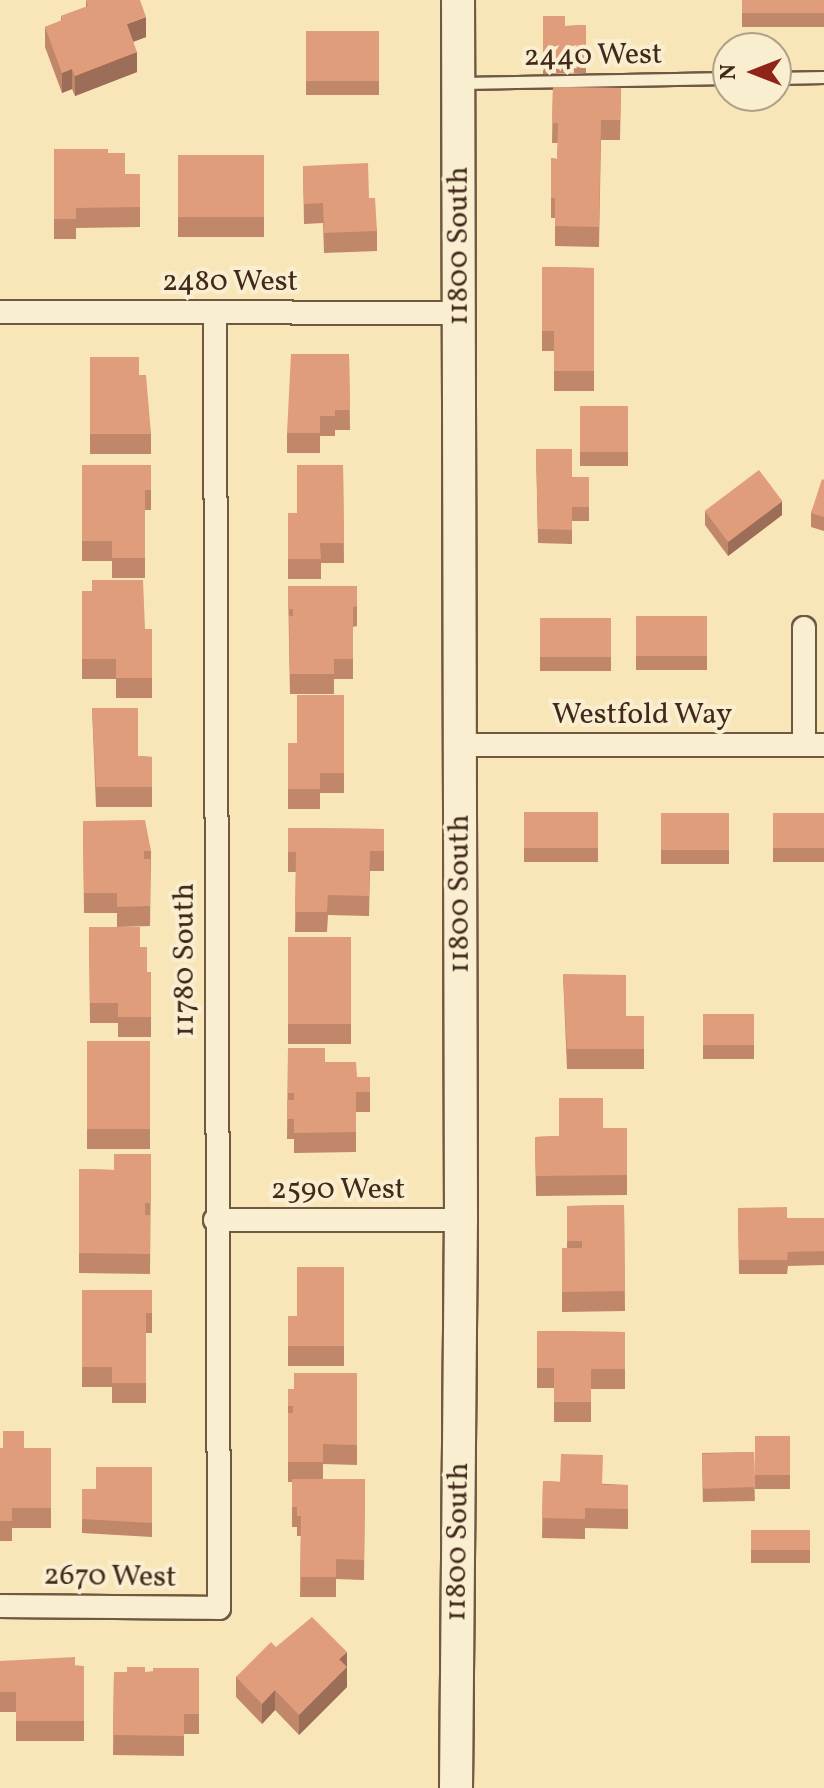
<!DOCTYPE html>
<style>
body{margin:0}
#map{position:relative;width:824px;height:1788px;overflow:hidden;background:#f8e5b8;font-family:Vollkorn,serif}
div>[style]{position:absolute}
.roads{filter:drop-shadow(2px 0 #6f5942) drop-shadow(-2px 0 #6f5942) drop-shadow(0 2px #6f5942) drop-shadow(0 -2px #6f5942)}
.lane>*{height:11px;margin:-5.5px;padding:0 5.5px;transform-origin:5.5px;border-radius:5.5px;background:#faeed1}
.street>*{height:22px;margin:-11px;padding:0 11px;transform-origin:11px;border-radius:11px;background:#faeed1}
.secondary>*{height:32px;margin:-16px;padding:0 16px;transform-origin:16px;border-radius:16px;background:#faeed1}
.wall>*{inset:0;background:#c0876b;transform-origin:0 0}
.shaded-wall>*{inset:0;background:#9c6e57}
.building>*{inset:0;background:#df9d7c;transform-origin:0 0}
span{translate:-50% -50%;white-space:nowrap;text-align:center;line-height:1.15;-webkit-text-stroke:8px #faeed1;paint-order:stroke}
.street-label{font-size:30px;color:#412a1b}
.north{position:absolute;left:712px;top:32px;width:80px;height:80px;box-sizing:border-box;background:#faeed1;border:2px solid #b0a088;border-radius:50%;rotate:270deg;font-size:22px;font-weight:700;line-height:32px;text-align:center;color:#412a1b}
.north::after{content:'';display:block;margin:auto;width:28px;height:36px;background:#8f2418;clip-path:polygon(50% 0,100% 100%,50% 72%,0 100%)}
</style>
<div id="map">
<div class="roads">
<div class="lane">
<div style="left:776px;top:78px;width:48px;rotate:-1.2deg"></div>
<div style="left:463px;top:83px;width:265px;rotate:-1.1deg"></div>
</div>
<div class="street">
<div style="left:0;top:312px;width:459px;rotate:0.1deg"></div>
<div style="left:804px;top:628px;width:117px;rotate:90deg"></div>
<div style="left:460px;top:745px;width:364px"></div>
<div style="left:215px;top:1220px;width:246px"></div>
<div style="left:0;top:1606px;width:219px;rotate:0.5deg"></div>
<div style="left:219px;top:1608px;width:1296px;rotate:-90.18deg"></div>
</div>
<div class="secondary">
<div style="left:456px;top:1788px;width:568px;rotate:-89.5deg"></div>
<div style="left:461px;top:1220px;width:1220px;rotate:-90.14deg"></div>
</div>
</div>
<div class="wall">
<div style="clip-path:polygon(86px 0,146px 37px,133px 42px,137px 72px,75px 96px,72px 89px,62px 93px,45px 47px,45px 27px,61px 21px,61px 16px,86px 7px)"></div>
<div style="left:742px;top:0;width:82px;height:27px"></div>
<div style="clip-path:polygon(543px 16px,565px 26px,586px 25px,586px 73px,543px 74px)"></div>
<div style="left:379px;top:31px;width:64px;height:73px;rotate:90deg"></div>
<div style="clip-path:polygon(553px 87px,621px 88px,620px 140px,601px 140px,599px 247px,555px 246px,555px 218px,551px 218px,551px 158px,557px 159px,558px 143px,552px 143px)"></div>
<div style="clip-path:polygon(54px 149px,108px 153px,125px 174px,140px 174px,140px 227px,76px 228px,76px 239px,54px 239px)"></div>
<div style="left:178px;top:155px;width:86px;height:82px"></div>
<div style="clip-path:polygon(303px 166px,369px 198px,377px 231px,377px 251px,324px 253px,323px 223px,304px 224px)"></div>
<div style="clip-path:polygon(542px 267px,594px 268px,594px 391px,554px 391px,554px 351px,542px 351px)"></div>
<div style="clip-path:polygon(349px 354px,350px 430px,335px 430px,335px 436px,320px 436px,320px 453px,287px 453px,287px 433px)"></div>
<div style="clip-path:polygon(90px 357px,139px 375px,151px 434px,151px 454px,90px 454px)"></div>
<div style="left:628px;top:406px;width:60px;height:48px;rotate:90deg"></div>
<div style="clip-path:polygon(536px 449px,572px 477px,589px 477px,589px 521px,572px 521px,572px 544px,538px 543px)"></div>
<div style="clip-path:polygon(82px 465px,151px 465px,151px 510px,145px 510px,145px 578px,112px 578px,112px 561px,82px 561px)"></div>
<div style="clip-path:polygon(343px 465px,344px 563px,321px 563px,321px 579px,288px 579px,288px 513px,297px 513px)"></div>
<div style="clip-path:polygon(824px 480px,824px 531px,811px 527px,811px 513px)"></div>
<div style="clip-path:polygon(705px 511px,782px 515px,728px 556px,705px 525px)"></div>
<div style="clip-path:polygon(288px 586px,357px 586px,357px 626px,353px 627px,353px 679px,334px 679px,334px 694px,290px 694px)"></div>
<div style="clip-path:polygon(82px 591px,145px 629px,152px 629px,152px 698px,116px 698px,116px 679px,82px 679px)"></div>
<div style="left:707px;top:616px;width:54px;height:71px;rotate:90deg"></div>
<div style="left:540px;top:618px;width:71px;height:53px"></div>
<div style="clip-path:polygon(344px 695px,344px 793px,320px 793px,320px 809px,288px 809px,288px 743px,297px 743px)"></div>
<div style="clip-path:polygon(92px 708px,138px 756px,152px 757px,152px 807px,96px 807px)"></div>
<div style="left:598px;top:812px;width:50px;height:74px;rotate:90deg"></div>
<div style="left:661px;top:813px;width:68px;height:51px"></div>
<div style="left:824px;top:813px;width:49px;height:51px;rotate:90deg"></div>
<div style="clip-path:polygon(83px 821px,151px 851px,150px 926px,117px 927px,117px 913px,84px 913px)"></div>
<div style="clip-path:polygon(288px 828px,384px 829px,384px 871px,370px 871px,369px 916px,328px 915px,327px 932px,295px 932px,296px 872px,288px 872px)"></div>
<div style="clip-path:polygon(89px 927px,140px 947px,147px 972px,151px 972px,151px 1037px,118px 1037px,118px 1023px,90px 1023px)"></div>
<div style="left:288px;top:937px;width:63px;height:107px"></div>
<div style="clip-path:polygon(563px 974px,626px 1016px,644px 1016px,644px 1069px,567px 1069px)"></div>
<div style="left:703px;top:1014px;width:51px;height:45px"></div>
<div style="left:87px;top:1041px;width:63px;height:108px"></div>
<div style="clip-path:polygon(288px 1048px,325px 1062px,357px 1077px,370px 1077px,370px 1112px,356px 1112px,356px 1152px,294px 1153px,294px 1139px,287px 1139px)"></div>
<div style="clip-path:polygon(603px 1128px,627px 1128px,627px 1195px,536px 1196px,535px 1137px,559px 1136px)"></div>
<div style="clip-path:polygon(151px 1154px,150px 1274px,79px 1273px,79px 1169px,114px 1170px)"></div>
<div style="clip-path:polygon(624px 1205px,625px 1311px,562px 1312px,562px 1248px,567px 1248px,567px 1206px)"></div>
<div style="clip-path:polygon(738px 1208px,787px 1218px,824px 1218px,824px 1265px,788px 1266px,787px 1274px,739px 1274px)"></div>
<div style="clip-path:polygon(344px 1267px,344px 1366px,288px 1366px,288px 1316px,297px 1316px)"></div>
<div style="clip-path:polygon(82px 1290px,152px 1290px,152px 1333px,146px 1333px,146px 1403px,112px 1403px,112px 1387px,82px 1387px)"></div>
<div style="clip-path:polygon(537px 1331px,625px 1332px,625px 1389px,591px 1389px,591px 1422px,554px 1422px,554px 1388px,537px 1388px)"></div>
<div style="clip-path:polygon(357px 1373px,357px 1465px,323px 1464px,323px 1479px,365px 1479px,364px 1580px,336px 1579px,336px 1597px,300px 1597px,301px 1536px,297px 1536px,297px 1527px,292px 1527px,292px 1482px,288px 1482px,288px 1389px,294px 1389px)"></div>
<div style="left:790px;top:1436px;width:53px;height:35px;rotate:90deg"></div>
<div style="clip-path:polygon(0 1448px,51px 1448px,51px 1528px,12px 1528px,12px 1541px,0 1541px)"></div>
<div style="left:754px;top:1452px;width:49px;height:52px;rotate:89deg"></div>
<div style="clip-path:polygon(152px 1467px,152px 1537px,82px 1533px,82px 1489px,96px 1489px)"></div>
<div style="clip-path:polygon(543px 1481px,628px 1485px,628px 1529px,585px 1528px,585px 1539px,542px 1538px)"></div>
<div style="left:751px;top:1530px;width:59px;height:33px"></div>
<div style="clip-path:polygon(276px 1647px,347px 1666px,347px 1687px,299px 1735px,275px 1710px,262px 1724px,236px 1697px,236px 1677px)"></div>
<div style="clip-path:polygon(0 1661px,84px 1666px,84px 1741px,16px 1741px,16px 1712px,0 1712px)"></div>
<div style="clip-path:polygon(199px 1668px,199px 1734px,184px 1734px,184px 1756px,113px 1755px,114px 1672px,145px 1672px)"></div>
</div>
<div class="shaded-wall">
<div style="clip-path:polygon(146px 17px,146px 37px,127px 44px,127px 24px)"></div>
<div style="clip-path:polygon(137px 52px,137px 72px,75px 96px,75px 76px)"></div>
<div style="clip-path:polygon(72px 69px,72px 89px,62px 93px,62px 73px)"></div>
<div style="clip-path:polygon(782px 501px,782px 515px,728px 556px,728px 542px)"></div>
<div style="clip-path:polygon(347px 1652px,347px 1687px,299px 1735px,299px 1715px,339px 1659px)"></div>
<div style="clip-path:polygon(275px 1690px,275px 1710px,262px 1724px,262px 1704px)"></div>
</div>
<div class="building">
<div style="clip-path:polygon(86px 0,140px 0,146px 17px,127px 24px,137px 52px,75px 76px,72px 69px,62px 73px,45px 27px,62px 20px,61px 16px,88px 6px)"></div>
<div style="left:742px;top:0;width:82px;height:13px"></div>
<div style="clip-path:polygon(543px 16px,565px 16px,565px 26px,586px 25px,586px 59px,543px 60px)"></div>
<div style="left:379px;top:31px;width:50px;height:73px;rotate:90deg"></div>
<div style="clip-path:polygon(553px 87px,621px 88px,620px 120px,601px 120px,599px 227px,555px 226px,555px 198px,551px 198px,551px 158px,557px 159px,558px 123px,552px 123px)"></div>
<div style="clip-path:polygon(54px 149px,108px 149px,108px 153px,125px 153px,125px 174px,140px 174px,140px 207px,76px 208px,76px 219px,54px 219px)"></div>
<div style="left:178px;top:155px;width:86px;height:62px"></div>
<div style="clip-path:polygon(368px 163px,369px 198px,375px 198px,377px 231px,324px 233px,323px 203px,304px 204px,303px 166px)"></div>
<div style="clip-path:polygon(542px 267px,594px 268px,594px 371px,554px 371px,554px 331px,542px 331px)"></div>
<div style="clip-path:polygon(291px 354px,349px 354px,350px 410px,335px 410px,335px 416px,320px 416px,320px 433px,287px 433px)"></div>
<div style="clip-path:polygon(90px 357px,139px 357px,139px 375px,146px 375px,151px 434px,90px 434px)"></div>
<div style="left:628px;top:406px;width:46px;height:48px;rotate:90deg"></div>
<div style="clip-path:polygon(536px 449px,572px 449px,572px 477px,589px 477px,589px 507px,572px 507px,572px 530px,538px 529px)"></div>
<div style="clip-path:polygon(82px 465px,151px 465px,151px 490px,145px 490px,145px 558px,112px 558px,112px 541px,82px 541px)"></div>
<div style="clip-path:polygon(297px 465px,343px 465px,344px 543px,320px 543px,321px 559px,288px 559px,288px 513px,297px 513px)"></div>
<div style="left:759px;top:470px;width:39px;height:68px;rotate:53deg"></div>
<div style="clip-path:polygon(822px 479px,824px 480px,824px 517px,811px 513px)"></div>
<div style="clip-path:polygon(92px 580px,143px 580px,145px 629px,152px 629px,152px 678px,116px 678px,116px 659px,82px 659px,82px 591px,92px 591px)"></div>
<div style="clip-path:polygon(288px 586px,357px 586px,357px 606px,353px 607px,353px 659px,334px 659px,334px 674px,290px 674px,289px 616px,293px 616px,293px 609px,288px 609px)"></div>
<div style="left:707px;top:616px;width:40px;height:71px;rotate:90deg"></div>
<div style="left:540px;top:618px;width:71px;height:39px"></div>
<div style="clip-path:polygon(297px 695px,344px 695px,344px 773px,320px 773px,320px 789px,288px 789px,288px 743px,297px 743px)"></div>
<div style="clip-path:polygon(92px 708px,138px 708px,138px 756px,152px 757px,152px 787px,96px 787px)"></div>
<div style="left:598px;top:812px;width:36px;height:74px;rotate:90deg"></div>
<div style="left:661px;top:813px;width:68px;height:37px"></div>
<div style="left:824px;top:813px;width:35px;height:51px;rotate:90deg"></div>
<div style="clip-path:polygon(145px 820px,151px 851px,144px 851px,144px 859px,150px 859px,150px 906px,117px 907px,117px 893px,84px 893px,83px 821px)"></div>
<div style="clip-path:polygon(288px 828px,384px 829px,384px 851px,370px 851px,369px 896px,328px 895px,327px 912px,295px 912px,296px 852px,288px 852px)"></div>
<div style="clip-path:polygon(89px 927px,140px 927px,140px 947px,147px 947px,147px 972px,151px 972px,151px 1017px,118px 1017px,118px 1003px,90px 1003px)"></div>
<div style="left:288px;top:937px;width:63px;height:87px"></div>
<div style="clip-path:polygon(563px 974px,626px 975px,626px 1016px,644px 1016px,644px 1049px,567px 1049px)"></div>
<div style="left:703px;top:1014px;width:51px;height:31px"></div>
<div style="left:87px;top:1041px;width:63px;height:88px"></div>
<div style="clip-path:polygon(288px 1048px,325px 1048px,325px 1062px,356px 1062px,357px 1077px,370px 1077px,370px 1092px,356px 1092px,356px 1132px,294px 1133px,294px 1119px,287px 1119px,287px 1100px,294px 1100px,294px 1093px,288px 1093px)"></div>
<div style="clip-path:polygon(559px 1098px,603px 1098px,603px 1128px,627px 1128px,627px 1175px,536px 1176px,535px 1137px,559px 1136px)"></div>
<div style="clip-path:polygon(114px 1154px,151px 1154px,151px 1203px,145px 1203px,145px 1215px,150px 1215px,150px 1254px,79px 1253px,79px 1169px,114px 1170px)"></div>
<div style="clip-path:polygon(624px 1205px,625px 1291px,562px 1292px,562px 1248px,582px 1248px,582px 1241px,567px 1241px,567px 1206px)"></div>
<div style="clip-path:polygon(787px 1207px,787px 1218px,824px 1218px,824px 1251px,788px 1252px,787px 1260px,739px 1260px,738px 1208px)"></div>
<div style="clip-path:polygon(297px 1267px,344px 1267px,344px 1346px,288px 1346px,288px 1316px,297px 1316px)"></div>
<div style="clip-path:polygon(82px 1290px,152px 1290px,152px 1313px,146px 1313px,146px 1383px,112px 1383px,112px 1367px,82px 1367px)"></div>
<div style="clip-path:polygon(537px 1331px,625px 1332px,625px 1369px,591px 1369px,591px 1402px,554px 1402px,554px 1368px,537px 1368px)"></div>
<div style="clip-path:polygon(294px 1373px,357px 1373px,357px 1445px,323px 1444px,323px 1462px,288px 1462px,288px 1413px,293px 1413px,293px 1406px,288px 1406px,288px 1389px,294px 1389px)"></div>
<div style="clip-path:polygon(3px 1431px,24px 1431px,24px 1448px,51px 1448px,51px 1508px,12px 1508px,12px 1521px,0 1521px,0 1448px,3px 1448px)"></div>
<div style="left:790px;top:1436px;width:39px;height:35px;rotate:90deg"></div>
<div style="left:754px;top:1452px;width:35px;height:52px;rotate:88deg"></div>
<div style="clip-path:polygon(561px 1454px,603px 1455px,602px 1485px,628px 1485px,628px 1509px,585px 1508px,585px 1519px,542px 1518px,543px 1481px,560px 1482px)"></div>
<div style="clip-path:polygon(96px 1467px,152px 1467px,152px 1523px,82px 1519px,82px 1489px,96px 1489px)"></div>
<div style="clip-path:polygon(292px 1479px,365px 1479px,364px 1560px,336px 1559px,336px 1577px,300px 1577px,301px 1516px,297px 1516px,297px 1507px,292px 1507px)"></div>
<div style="left:751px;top:1530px;width:59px;height:20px"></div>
<div style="clip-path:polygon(312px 1617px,347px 1652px,339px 1659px,347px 1667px,299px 1715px,275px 1690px,262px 1704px,236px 1677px,271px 1642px,276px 1647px)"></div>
<div style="clip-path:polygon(75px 1657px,75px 1666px,84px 1666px,84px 1721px,16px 1721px,16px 1692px,0 1692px,0 1661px)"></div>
<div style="clip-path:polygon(127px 1667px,145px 1667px,145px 1672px,153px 1672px,153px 1668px,199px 1668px,199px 1714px,184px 1714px,184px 1736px,113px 1735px,114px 1672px,127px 1672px)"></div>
</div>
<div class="street-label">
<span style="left:593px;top:56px;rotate:-1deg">2440 West</span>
<span style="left:459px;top:246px;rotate:-90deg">11800 South</span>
<span style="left:230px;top:282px">2480 West</span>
<span style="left:642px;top:715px">Westfold Way</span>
<span style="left:460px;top:894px;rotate:-90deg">11800 South</span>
<span style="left:185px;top:960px;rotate:-90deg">11780 South</span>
<span style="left:338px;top:1190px">2590 West</span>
<span style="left:458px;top:1542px;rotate:-89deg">11800 South</span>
<span style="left:110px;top:1577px;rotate:1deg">2670 West</span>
</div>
<div class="north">N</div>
</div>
